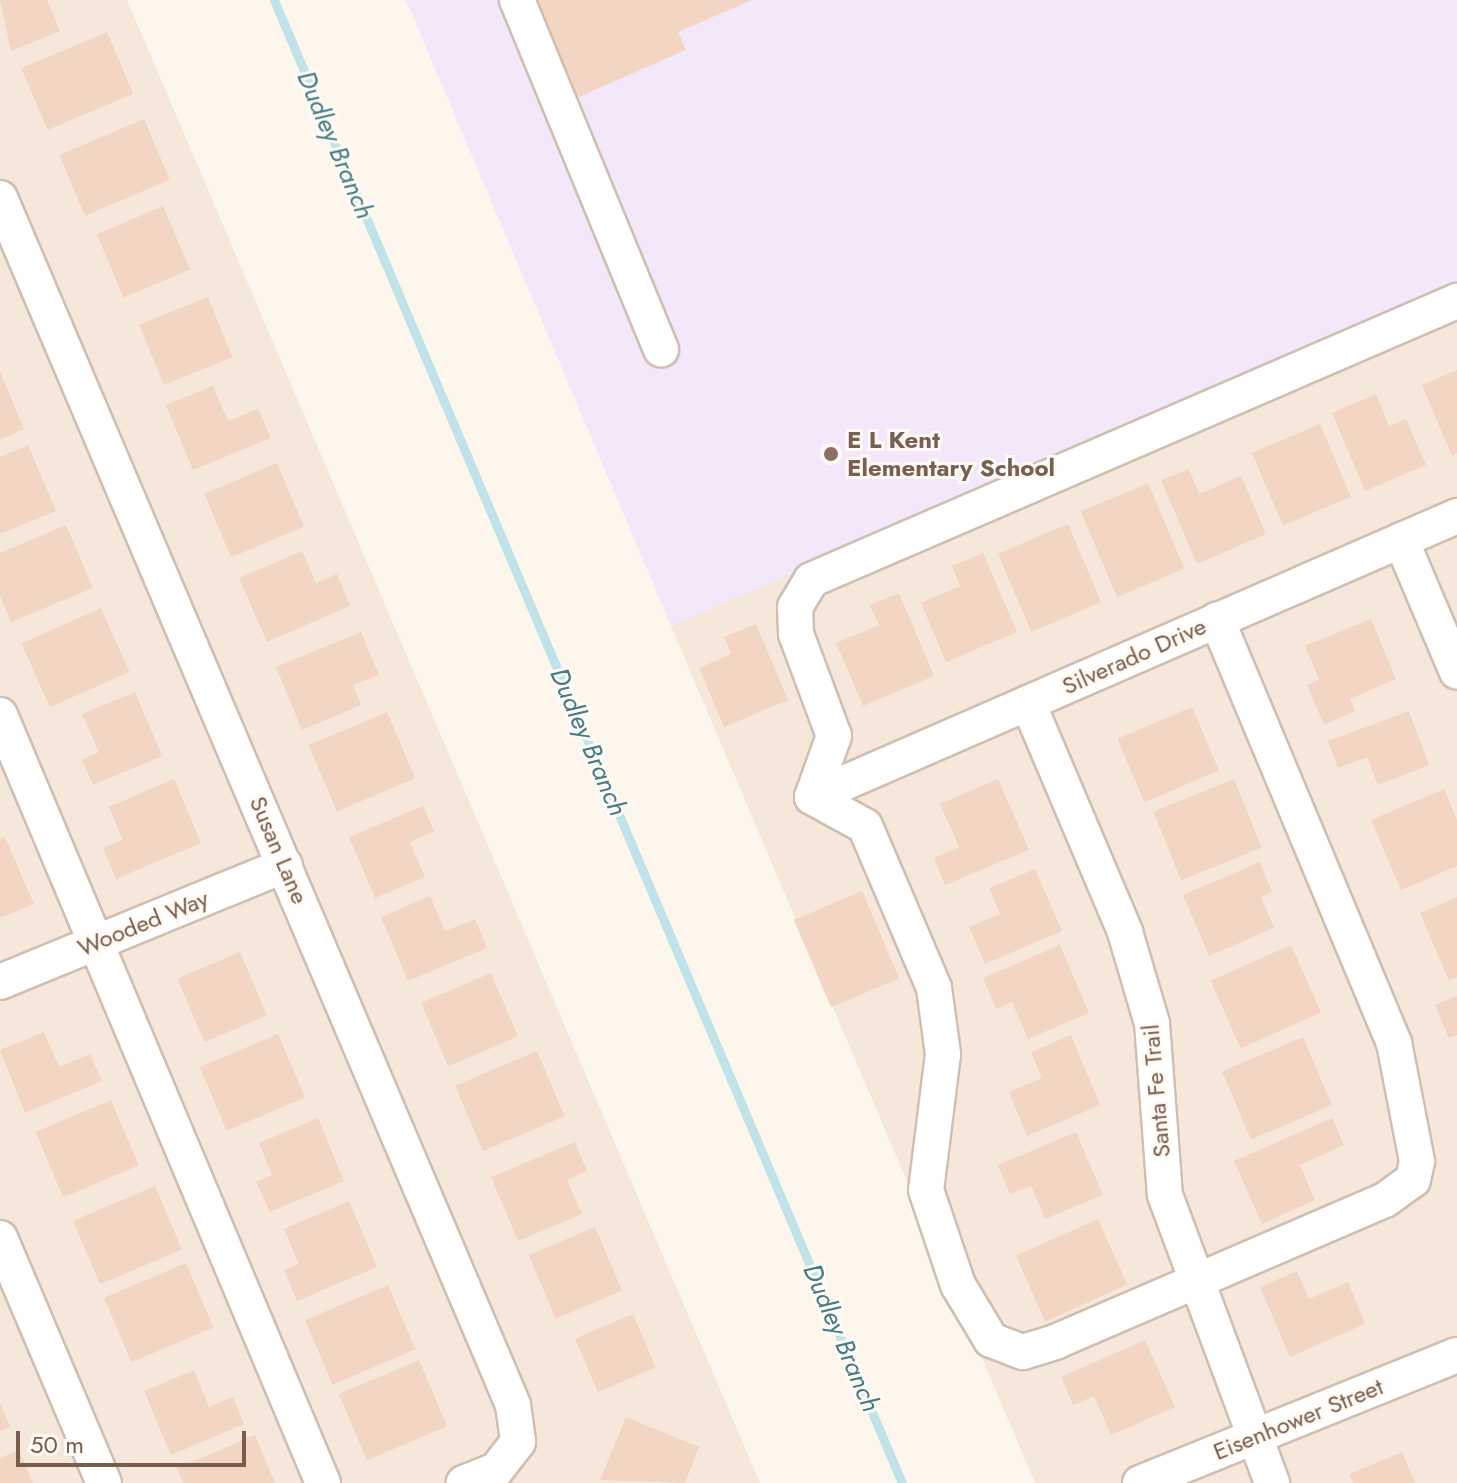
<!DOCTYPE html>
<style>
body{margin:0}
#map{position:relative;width:1457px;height:1483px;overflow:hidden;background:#fdf6ec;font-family:Jost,sans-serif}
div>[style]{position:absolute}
.residential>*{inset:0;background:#f5e8da}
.education>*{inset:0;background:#f3e8fa}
.stream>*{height:9px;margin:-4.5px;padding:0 4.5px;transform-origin:4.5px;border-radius:4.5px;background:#bfe3e8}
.building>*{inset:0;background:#f3d5c3;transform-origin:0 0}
.roads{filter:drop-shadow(2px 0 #d1beb0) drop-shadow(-2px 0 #d1beb0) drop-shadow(0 2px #d1beb0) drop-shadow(0 -2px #d1beb0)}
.minor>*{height:34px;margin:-17px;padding:0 17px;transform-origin:17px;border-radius:17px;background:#fff}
.dots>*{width:22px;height:22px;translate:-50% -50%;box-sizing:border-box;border:4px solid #fffaf3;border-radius:50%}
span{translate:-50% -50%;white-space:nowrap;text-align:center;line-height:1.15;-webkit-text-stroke:6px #fffaf3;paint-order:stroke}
.education-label{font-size:24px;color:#785e54;font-weight:700}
.left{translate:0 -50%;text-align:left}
.street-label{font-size:24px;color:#7a5c4d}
.water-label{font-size:26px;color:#437c86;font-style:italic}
.scale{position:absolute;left:16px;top:1431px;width:230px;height:36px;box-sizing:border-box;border:4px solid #7a5c4d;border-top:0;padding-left:10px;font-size:24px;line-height:28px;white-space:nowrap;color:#7a5c4d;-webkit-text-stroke:6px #fffaf3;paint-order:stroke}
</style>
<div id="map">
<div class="residential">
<div style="clip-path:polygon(0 0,127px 0,760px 1483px,0 1483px)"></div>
<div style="clip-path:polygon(1457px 282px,1457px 1483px,1035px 1483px,671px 626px)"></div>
</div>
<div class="education">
<div style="clip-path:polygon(406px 0,1457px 0,1457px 282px,671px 626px)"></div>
</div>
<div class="stream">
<div style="left:274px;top:0;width:1610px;rotate:67.05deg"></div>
</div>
<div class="building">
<div style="clip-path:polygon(0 0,47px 0,60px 31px,11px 51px)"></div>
<div style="clip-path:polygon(534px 0,752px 0,678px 32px,686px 50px,576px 98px)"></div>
<div style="left:107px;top:32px;width:67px;height:93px;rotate:67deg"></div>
<div style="left:144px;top:119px;width:66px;height:92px;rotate:67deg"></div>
<div style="left:163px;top:206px;width:69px;height:72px;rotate:67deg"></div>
<div style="left:208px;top:297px;width:65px;height:74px;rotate:68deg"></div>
<div style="clip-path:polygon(1457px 370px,1457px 453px,1452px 456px,1422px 385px)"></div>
<div style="clip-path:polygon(0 372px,24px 429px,0 440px)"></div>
<div style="clip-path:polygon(213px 386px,228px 421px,258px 409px,271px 438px,193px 470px,166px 405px)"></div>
<div style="clip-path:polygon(1376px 394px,1389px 426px,1406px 419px,1426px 465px,1365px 491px,1332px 413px)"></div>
<div style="left:1320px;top:424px;width:79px;height:74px;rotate:67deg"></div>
<div style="clip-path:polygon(28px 445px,56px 511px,0 534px,0 457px)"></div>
<div style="left:277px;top:463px;width:69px;height:79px;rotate:67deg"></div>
<div style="clip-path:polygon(1189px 469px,1199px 494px,1241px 476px,1266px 534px,1197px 564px,1161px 480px)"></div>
<div style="left:1148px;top:483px;width:93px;height:73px;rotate:67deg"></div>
<div style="left:1068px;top:524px;width:85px;height:76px;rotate:67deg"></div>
<div style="clip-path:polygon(66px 525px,93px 588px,11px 622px,0 596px,0 553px)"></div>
<div style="clip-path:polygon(302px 551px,316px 583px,337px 574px,350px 606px,267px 642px,239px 578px)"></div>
<div style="clip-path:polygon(983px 553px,1017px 632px,946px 662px,921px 603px,960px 586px,952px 566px)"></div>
<div style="clip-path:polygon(899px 593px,934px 676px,863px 706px,836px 643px,879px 625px,870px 605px)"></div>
<div style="left:101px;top:608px;width:70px;height:87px;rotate:66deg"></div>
<div style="clip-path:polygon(1371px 619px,1396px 679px,1350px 699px,1355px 711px,1324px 725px,1307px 685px,1319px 679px,1305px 646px)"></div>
<div style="clip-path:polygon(756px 624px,788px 700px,724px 727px,699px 668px,731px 654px,724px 637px)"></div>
<div style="clip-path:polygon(361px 632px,379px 675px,353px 685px,361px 705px,302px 730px,276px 667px)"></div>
<div style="clip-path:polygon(135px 692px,162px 756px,93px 785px,82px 760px,99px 752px,82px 714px)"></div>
<div style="left:1192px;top:707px;width:69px;height:81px;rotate:67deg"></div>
<div style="clip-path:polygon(1409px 711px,1429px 765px,1378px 785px,1367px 757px,1338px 768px,1328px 741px)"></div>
<div style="left:387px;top:712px;width:72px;height:85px;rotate:67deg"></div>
<div style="clip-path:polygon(174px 779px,201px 843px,116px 879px,103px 848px,123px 840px,109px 807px)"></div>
<div style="clip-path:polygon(998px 779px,1029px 850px,945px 885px,934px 858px,959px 847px,940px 804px)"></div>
<div style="left:1234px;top:779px;width:74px;height:87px;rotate:68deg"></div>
<div style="clip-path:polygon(1444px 789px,1457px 820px,1457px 866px,1401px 890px,1371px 820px)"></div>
<div style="clip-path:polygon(423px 806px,434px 831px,410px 842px,425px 877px,375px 898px,349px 837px)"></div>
<div style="clip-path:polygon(5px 837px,34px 904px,0 918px,0 839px)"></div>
<div style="clip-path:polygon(1260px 862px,1272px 892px,1261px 897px,1274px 928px,1209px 956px,1183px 895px)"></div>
<div style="clip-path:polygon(1035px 869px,1062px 931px,985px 964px,969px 927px,1000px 914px,989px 888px)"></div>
<div style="left:862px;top:891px;width:95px;height:74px;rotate:67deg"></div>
<div style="clip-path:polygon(430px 896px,445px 931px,475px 919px,487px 948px,408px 981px,381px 917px)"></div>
<div style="clip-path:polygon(1457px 897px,1457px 977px,1449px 981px,1420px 913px)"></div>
<div style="clip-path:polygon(1060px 945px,1089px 1013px,1028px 1039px,1012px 1002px,996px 1009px,983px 978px)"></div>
<div style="left:1291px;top:945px;width:74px;height:88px;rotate:66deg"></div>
<div style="left:240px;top:952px;width:69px;height:68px;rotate:67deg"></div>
<div style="left:491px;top:973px;width:69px;height:76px;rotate:67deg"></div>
<div style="clip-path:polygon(1457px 996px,1457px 1035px,1449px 1038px,1435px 1005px)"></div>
<div style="clip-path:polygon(44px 1032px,59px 1067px,90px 1054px,102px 1081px,25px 1113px,0 1050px)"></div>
<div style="left:278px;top:1034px;width:69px;height:85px;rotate:67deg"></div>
<div style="clip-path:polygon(1071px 1035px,1100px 1105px,1027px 1136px,1009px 1092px,1042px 1078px,1031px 1052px)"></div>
<div style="left:1303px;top:1037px;width:74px;height:88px;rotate:67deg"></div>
<div style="left:537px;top:1051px;width:71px;height:89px;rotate:67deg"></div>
<div style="left:111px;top:1100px;width:71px;height:82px;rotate:67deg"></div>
<div style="clip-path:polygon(318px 1118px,344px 1181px,270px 1212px,256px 1182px,272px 1175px,259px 1143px)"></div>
<div style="clip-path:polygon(1332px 1118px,1344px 1145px,1300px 1165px,1315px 1200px,1262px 1224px,1234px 1161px)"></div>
<div style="clip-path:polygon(1076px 1132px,1103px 1195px,1045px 1219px,1031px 1186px,1010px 1194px,998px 1165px)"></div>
<div style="clip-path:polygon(575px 1142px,587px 1171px,567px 1180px,582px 1214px,518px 1241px,491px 1177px)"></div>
<div style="left:155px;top:1186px;width:69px;height:89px;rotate:67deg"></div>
<div style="clip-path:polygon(349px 1201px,377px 1267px,297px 1301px,284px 1270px,299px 1264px,284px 1229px)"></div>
<div style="left:1098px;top:1219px;width:72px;height:90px;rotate:66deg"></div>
<div style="left:595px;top:1227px;width:69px;height:72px;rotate:67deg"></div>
<div style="left:186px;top:1263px;width:70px;height:89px;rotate:67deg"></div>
<div style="clip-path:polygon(1297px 1271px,1309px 1299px,1348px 1282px,1365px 1324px,1290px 1357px,1260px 1287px)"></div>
<div style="left:388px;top:1285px;width:70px;height:90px;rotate:67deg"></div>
<div style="left:633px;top:1314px;width:58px;height:63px;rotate:67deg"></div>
<div style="clip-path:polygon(1145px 1340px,1175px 1407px,1111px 1435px,1094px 1396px,1073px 1405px,1061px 1377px)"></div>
<div style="left:419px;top:1360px;width:72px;height:87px;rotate:67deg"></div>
<div style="clip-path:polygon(194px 1370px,209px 1407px,233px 1397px,244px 1424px,171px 1455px,144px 1391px)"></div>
<div style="clip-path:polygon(0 1403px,10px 1427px,0 1431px)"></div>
<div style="clip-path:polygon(626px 1417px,699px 1447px,685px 1483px,600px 1480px)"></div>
<div style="clip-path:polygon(255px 1435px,275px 1483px,183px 1483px,177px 1468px)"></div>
<div style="clip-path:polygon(19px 1450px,33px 1483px,0 1483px,0 1458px)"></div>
<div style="clip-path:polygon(1402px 1452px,1415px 1483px,1353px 1483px,1349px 1474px)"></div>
</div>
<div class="roads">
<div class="minor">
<div style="left:517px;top:0;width:378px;rotate:67.6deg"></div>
<div style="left:0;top:198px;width:1311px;rotate:66.97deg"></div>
<div style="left:513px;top:1405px;width:37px;rotate:82deg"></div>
<div style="left:518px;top:1442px;width:36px;rotate:128deg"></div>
<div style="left:496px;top:1470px;width:35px;rotate:158deg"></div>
<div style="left:1401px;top:540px;width:143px;rotate:67deg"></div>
<div style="left:1028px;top:703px;width:249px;rotate:67deg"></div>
<div style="left:1125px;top:932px;width:95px;rotate:73.5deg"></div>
<div style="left:1152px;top:1023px;width:172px;rotate:85.7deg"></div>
<div style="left:1165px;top:1195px;width:307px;rotate:69.6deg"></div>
<div style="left:0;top:715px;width:833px;rotate:67.19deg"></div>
<div style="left:812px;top:797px;width:60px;rotate:28.7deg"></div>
<div style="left:865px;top:826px;width:176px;rotate:66.9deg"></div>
<div style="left:934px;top:988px;width:67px;rotate:82.2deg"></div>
<div style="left:943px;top:1054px;width:137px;rotate:97.1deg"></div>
<div style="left:926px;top:1190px;width:100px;rotate:71.4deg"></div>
<div style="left:958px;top:1285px;width:64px;rotate:59deg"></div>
<div style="left:991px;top:1340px;width:34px;rotate:21deg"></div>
<div style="left:1023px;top:1352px;width:34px;rotate:-17deg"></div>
<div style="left:1055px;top:1342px;width:359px;rotate:-23.3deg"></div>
<div style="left:1385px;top:1200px;width:34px;rotate:-36deg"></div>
<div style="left:1413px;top:1180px;width:19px;rotate:-78deg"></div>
<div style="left:1417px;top:1161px;width:120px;rotate:-101deg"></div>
<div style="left:1394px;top:1043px;width:459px;rotate:-112.7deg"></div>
<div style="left:812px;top:797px;width:65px;rotate:-70.2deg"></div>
<div style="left:834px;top:736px;width:109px;rotate:-110.4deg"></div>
<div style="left:796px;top:634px;width:27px;rotate:-92deg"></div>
<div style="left:795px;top:607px;width:31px;rotate:-59deg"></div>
<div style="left:811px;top:580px;width:704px;rotate:-23.36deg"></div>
<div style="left:812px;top:797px;width:704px;rotate:-23.54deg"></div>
<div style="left:0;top:982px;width:308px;rotate:-22.3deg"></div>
<div style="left:0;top:1238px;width:266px;rotate:67deg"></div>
<div style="left:1140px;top:1483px;width:342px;rotate:-22deg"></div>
</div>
</div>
<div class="dots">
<div style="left:831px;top:454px;background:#8d6e63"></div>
</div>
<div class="education-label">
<span class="left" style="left:847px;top:454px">E L Kent<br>Elementary School</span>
</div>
<div class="street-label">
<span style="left:1134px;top:656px;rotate:-24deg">Silverado Drive</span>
<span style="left:279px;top:850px;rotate:67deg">Susan Lane</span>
<span style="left:143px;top:923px;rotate:-22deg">Wooded Way</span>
<span style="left:1156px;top:1091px;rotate:-95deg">Santa Fe Trail</span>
<span style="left:1298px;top:1419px;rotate:-22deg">Eisenhower Street</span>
</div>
<div class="water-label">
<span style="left:335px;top:145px;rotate:67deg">Dudley Branch</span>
<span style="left:588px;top:742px;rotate:67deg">Dudley Branch</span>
<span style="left:841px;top:1338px;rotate:67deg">Dudley Branch</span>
</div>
<div class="scale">50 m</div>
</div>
